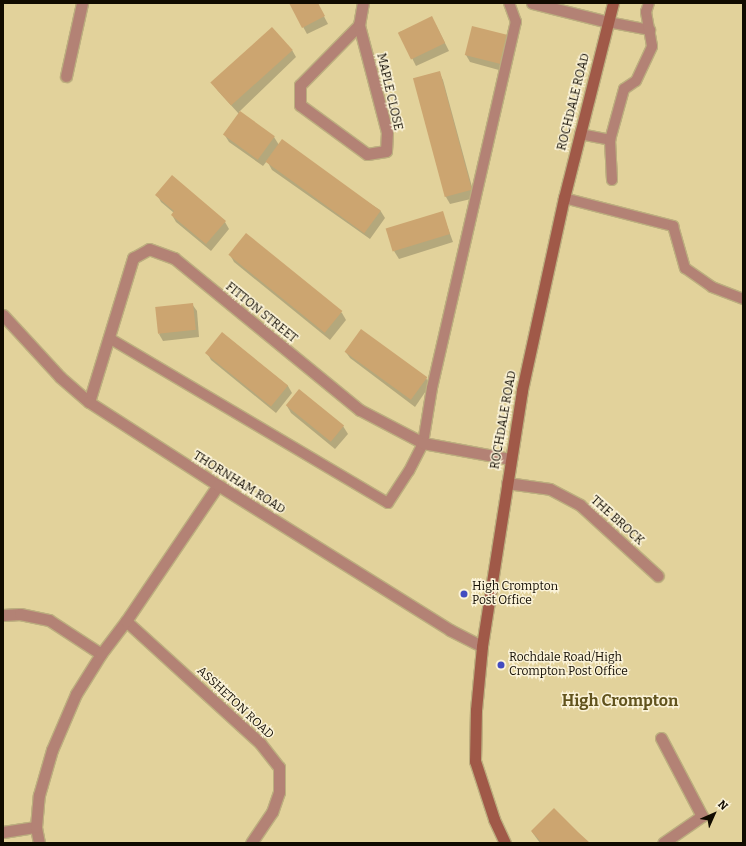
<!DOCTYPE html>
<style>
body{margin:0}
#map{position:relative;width:746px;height:846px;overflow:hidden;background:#e2d29b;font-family:Bitter,serif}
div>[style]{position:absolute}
.shadow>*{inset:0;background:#0003}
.building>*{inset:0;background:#cca570;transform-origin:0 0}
.roads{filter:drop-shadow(1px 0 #bcae7f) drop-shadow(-1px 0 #bcae7f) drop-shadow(0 1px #bcae7f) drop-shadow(0 -1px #bcae7f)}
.service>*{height:10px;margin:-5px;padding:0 5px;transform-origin:5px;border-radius:5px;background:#b38275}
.minor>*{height:11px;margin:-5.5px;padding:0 5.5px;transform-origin:5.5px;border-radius:5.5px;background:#b38275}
.tertiary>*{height:11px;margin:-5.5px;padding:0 5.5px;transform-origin:5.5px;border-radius:5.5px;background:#b38275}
.secondary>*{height:11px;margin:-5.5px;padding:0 5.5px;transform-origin:5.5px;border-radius:5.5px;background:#a05948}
.dots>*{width:11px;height:11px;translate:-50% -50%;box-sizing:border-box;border:2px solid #fbf3d8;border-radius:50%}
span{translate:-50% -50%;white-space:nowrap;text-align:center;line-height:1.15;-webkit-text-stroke:3px #fbf3d8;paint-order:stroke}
.street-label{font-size:12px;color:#110b00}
.poi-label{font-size:12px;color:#110b00}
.left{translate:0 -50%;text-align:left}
.district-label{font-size:16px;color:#61531d;font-weight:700}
.frame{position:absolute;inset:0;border:4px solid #110b00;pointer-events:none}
.north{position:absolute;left:694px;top:794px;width:40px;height:40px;-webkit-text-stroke:3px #fbf3d8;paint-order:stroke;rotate:45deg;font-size:11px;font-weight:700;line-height:16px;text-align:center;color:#110b00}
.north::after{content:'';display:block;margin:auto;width:14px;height:18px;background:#110b00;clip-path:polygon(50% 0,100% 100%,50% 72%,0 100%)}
</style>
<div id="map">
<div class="shadow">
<div style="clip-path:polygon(290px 3px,317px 3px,328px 24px,307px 34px)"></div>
<div style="clip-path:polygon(436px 25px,449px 51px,416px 66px,399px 32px)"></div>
<div style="clip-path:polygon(508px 36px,506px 72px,470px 62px,466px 55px)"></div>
<div style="clip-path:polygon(292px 50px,296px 57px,239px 112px,274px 137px,279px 145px,380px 210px,385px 218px,370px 239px,272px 170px,267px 161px,263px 166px,229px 142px,224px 134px,239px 114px,218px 91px,213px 84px)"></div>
<div style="clip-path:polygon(439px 72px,443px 80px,475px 198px,450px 204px,446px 197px,415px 79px)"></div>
<div style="clip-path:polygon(157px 195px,225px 222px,229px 229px,211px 251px,176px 222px,172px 215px,174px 213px,161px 202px)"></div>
<div style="clip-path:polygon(442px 212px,453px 242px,399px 259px,394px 251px)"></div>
<div style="clip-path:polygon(246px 235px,342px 313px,346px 320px,330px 340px,234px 262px,230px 255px)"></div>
<div style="clip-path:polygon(192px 304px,197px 311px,199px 337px,163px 341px,159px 334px)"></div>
<div style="clip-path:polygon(222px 333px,288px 386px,292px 393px,276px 413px,211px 360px,207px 353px)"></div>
<div style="clip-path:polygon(345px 351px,426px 378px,430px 385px,415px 407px,350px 358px)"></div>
<div style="clip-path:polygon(287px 406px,343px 426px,348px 434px,335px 449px,291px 413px)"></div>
<div style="clip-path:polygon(532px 832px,588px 843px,540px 843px)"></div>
</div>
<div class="building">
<div style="clip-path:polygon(289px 3px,318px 3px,325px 16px,302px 28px)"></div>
<div style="left:432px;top:16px;width:30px;height:38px;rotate:64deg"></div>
<div style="left:472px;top:26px;width:38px;height:30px;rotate:14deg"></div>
<div style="left:272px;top:27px;width:31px;height:83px;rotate:48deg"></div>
<div style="left:440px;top:71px;width:123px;height:28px;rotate:75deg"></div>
<div style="left:240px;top:111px;width:43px;height:29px;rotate:36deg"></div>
<div style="left:282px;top:139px;width:122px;height:28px;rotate:36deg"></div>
<div style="clip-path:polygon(172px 175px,226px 221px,206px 244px,171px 215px,174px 211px,155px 195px)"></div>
<div style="left:443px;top:211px;width:24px;height:60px;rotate:73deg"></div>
<div style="left:246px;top:233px;width:124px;height:28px;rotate:39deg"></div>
<div style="left:193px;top:303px;width:27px;height:38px;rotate:84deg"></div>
<div style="left:361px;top:329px;width:82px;height:28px;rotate:36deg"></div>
<div style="left:222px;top:332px;width:85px;height:27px;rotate:39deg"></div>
<div style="left:299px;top:389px;width:58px;height:21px;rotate:39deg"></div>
<div style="clip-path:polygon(554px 808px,578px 832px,590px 843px,542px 843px,531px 831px)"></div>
</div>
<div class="roads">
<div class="service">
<div style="left:608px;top:22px;width:43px;rotate:10.8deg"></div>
<div style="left:580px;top:134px;width:31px;rotate:11deg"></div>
<div style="left:612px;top:180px;width:40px;rotate:-92.9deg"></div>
<div style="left:610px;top:140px;width:53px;rotate:-74.6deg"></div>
<div style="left:624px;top:89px;width:14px;rotate:-34deg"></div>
<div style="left:636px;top:81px;width:38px;rotate:-65deg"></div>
<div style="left:652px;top:46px;width:35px;rotate:-100deg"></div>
<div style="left:646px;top:12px;width:9px;rotate:-72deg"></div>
<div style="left:564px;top:198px;width:113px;rotate:14.4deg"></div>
<div style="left:673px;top:226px;width:44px;rotate:74.1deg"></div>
<div style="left:685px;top:268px;width:33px;rotate:35deg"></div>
<div style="left:712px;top:287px;width:33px;rotate:21deg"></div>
<div style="left:109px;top:338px;width:324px;rotate:30.6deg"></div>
<div style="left:388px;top:503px;width:38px;rotate:-57deg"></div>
<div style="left:409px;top:471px;width:31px;rotate:-63deg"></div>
<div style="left:423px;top:443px;width:56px;rotate:-80.7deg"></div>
<div style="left:432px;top:388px;width:376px;rotate:-77.1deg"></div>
<div style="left:516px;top:22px;width:20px;rotate:-110deg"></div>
</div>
<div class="minor">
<div style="left:532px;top:3px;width:78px;rotate:14deg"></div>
<div style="left:359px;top:25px;width:84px;rotate:134.5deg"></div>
<div style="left:300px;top:85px;width:20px;rotate:90deg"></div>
<div style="left:300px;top:105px;width:83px;rotate:36.2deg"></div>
<div style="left:367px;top:154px;width:19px;rotate:-9deg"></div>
<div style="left:386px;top:151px;width:19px;rotate:-87deg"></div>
<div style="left:387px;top:132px;width:111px;rotate:-104.7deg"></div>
<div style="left:359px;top:25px;width:22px;rotate:-80deg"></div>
<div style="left:66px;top:76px;width:75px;rotate:-77.6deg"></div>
<div style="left:89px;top:402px;width:151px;rotate:-73deg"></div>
<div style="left:133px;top:258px;width:18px;rotate:-29deg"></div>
<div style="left:149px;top:249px;width:27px;rotate:20deg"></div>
<div style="left:174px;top:258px;width:240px;rotate:39.3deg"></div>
<div style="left:360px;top:410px;width:71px;rotate:27.6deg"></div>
<div style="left:423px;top:443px;width:88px;rotate:10.4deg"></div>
<div style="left:507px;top:483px;width:43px;rotate:7.9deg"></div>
<div style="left:550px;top:489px;width:34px;rotate:28deg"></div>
<div style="left:580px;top:505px;width:105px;rotate:42.3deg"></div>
<div style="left:3px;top:615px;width:17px;rotate:-3deg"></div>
<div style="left:20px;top:614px;width:30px;rotate:12deg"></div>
<div style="left:49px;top:620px;width:62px;rotate:33.2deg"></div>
<div style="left:126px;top:621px;width:181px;rotate:42.3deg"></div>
<div style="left:260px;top:743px;width:31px;rotate:52deg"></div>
<div style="left:279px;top:767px;width:25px;rotate:90deg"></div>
<div style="left:279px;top:792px;width:21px;rotate:109deg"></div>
<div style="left:272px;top:812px;width:37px;rotate:124deg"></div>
<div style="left:661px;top:738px;width:88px;rotate:62.3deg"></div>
<div style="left:702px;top:816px;width:47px;rotate:145.3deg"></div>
<div style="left:3px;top:832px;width:33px;rotate:-9deg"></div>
<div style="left:39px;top:843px;width:16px;rotate:-101deg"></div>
<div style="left:36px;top:827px;width:32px;rotate:-85deg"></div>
<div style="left:39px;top:795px;width:47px;rotate:-73.9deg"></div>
<div style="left:52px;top:750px;width:61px;rotate:-66.8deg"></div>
<div style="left:76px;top:694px;width:47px;rotate:-58deg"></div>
<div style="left:101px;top:654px;width:41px;rotate:-52.9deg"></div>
<div style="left:126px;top:621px;width:164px;rotate:-55.9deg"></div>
</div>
<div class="tertiary">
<div style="left:3px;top:315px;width:84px;rotate:47.4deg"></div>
<div style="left:60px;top:377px;width:38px;rotate:41deg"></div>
<div style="left:89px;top:402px;width:153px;rotate:32.8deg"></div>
<div style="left:218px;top:485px;width:274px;rotate:32deg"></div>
<div style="left:450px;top:630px;width:36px;rotate:27deg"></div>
</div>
<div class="secondary">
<div style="left:505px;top:843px;width:26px;rotate:-115deg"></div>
<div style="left:494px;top:819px;width:61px;rotate:-108.1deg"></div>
<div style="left:475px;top:761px;width:51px;rotate:-88.9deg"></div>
<div style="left:476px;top:710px;width:64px;rotate:-84.6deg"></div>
<div style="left:482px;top:646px;width:259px;rotate:-81.1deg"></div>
<div style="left:522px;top:390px;width:197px;rotate:-77.7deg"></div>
<div style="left:564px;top:198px;width:201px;rotate:-75.9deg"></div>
</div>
</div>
<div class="dots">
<div style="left:464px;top:594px;background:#434cc0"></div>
<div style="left:501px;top:665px;background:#434cc0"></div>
</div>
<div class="street-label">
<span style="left:389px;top:92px;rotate:77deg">MAPLE CLOSE</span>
<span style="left:574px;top:102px;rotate:-76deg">ROCHDALE ROAD</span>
<span style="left:261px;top:313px;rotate:39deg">FITTON STREET</span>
<span style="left:504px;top:420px;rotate:-80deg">ROCHDALE ROAD</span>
<span style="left:239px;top:483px;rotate:32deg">THORNHAM ROAD</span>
<span style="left:617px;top:521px;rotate:42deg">THE BROCK</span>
<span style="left:235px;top:703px;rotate:43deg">ASSHETON ROAD</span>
</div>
<div class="poi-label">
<span class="left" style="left:472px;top:594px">High Crompton<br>Post Office</span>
<span class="left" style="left:509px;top:665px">Rochdale Road/High<br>Crompton Post Office</span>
</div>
<div class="district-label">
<span style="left:620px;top:701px">High Crompton</span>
</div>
<div class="frame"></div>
<div class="north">N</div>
</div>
